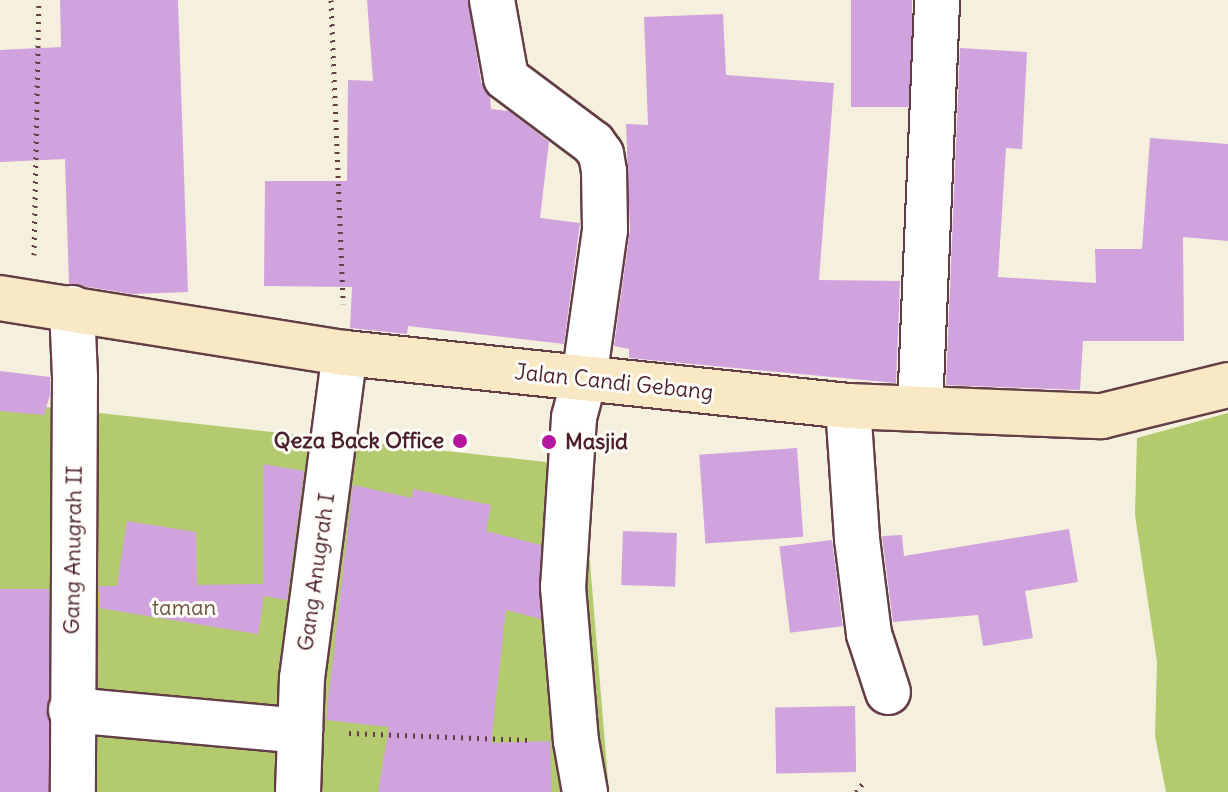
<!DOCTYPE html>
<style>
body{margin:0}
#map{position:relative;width:1228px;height:792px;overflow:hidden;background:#f5f0de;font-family:Delius,sans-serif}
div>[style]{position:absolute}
.green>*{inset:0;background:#b3ca6f}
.building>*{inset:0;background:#d0a2de;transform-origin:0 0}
.path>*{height:5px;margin-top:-2.5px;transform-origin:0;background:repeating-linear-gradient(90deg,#643e46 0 2px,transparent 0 8px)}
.roads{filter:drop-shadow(2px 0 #643e46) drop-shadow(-2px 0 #643e46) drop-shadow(0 2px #643e46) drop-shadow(0 -2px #643e46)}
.minor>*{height:44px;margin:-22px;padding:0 22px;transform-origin:22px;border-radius:22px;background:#fff}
.secondary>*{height:44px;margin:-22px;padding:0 22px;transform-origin:22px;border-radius:22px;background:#f8e8c3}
.dots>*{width:22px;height:22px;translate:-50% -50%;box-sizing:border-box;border:4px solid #fdfcf7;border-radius:50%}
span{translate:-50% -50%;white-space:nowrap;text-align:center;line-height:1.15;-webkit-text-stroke:6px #fdfcf7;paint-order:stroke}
.street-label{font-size:22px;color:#4a1f2b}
.poi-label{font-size:22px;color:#4a1f2b;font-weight:700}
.right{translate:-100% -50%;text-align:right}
.left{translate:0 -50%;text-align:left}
.park-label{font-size:22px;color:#6a523f}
</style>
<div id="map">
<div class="green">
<div style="clip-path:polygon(0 402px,582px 466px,609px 792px,0 792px)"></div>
<div style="clip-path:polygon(1228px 413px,1228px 792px,1166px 792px,1155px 736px,1157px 662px,1135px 515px,1137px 438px)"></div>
</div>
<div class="building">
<div style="clip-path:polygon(60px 0,178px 0,188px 292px,133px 294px,69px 284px,65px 159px,0 162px,0 50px,61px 47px)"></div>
<div style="clip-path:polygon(367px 0,468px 0,481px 82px,490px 97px,491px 109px,509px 111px,549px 142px,540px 218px,580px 223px,564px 344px,408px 326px,407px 334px,350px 328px,352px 287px,264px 286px,265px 181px,347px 181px,348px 80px,373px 81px)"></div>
<div style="left:851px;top:0;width:61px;height:107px"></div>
<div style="clip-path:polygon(723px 14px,726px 75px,834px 83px,819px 280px,900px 281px,896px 383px,629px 358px,629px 349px,614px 346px,630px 230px,626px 124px,648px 125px,644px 17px)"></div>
<div style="clip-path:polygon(960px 48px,1027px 52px,1022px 149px,1006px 148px,998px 277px,1096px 283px,1095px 249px,1142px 249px,1150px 138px,1228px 144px,1228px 241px,1183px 237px,1184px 341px,1083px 341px,1080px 390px,946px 385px)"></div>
<div style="clip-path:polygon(0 371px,50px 377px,50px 395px,44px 415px,0 411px)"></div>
<div style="left:797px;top:448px;width:89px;height:98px;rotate:86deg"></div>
<div style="clip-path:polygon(263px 464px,304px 471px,287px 600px,264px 596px,258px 634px,99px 608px,99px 586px,117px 586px,127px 521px,196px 532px,197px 585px,263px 584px)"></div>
<div style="clip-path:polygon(353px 485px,412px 498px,413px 489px,491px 505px,486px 531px,541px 545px,541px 619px,506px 610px,491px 743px,550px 741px,552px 792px,378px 792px,389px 727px,326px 720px)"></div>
<div style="clip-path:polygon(1069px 529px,1078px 582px,1025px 591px,1033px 638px,983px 646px,978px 615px,893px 622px,882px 536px,902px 535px,904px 556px)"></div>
<div style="left:623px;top:531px;width:54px;height:54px;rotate:2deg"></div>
<div style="left:832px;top:540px;width:87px;height:53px;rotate:83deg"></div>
<div style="left:49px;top:589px;width:203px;height:49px;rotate:90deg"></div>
<div style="left:855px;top:706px;width:66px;height:80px;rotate:89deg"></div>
</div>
<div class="path">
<div style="left:331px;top:0;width:304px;rotate:87.7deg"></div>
<div style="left:34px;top:255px;width:255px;rotate:-88.9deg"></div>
<div style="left:349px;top:733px;width:181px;rotate:2.2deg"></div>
<div style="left:856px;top:792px;width:14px;rotate:-51deg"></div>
</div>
<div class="roads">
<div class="minor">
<div style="left:492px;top:0;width:79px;rotate:79.8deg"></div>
<div style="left:506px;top:78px;width:109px;rotate:36.8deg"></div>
<div style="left:593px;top:143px;width:14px;rotate:54deg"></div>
<div style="left:601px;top:154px;width:17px;rotate:80deg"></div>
<div style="left:604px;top:171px;width:59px;rotate:89deg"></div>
<div style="left:605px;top:230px;width:151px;rotate:98deg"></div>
<div style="left:584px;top:380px;width:39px;rotate:105deg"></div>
<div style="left:574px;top:418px;width:169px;rotate:93.7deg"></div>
<div style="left:563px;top:587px;width:155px;rotate:85.2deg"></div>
<div style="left:576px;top:741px;width:52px;rotate:80deg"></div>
<div style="left:72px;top:308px;width:70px;rotate:87.5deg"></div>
<div style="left:75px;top:378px;width:414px;rotate:90.3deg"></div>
<div style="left:848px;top:406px;width:133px;rotate:86.1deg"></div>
<div style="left:857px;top:539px;width:96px;rotate:82.8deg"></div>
<div style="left:869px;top:634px;width:61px;rotate:71.9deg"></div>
<div style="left:920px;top:409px;width:409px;rotate:-87.6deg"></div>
<div style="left:71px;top:710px;width:230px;rotate:5.2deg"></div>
<div style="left:298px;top:792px;width:114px;rotate:-88deg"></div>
<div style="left:302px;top:678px;width:328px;rotate:-82.5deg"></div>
</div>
<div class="secondary">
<div style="left:0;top:298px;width:349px;rotate:9.1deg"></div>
<div style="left:345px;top:353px;width:506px;rotate:6.01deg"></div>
<div style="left:848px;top:406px;width:254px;rotate:2.3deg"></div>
<div style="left:1102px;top:416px;width:130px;rotate:-13.8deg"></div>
</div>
</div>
<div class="dots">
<div style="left:460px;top:441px;background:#b5179e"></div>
<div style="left:549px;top:442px;background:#b5179e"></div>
</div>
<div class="street-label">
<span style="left:614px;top:382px;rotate:6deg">Jalan Candi Gebang</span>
<span style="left:73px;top:550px;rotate:-89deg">Gang Anugrah II</span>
<span style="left:316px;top:572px;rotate:-82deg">Gang Anugrah I</span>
</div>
<div class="poi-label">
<span class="right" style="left:444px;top:441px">Qeza Back Office</span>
<span class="left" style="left:565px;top:442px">Masjid</span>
</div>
<div class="park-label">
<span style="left:184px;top:608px">taman</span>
</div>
</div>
